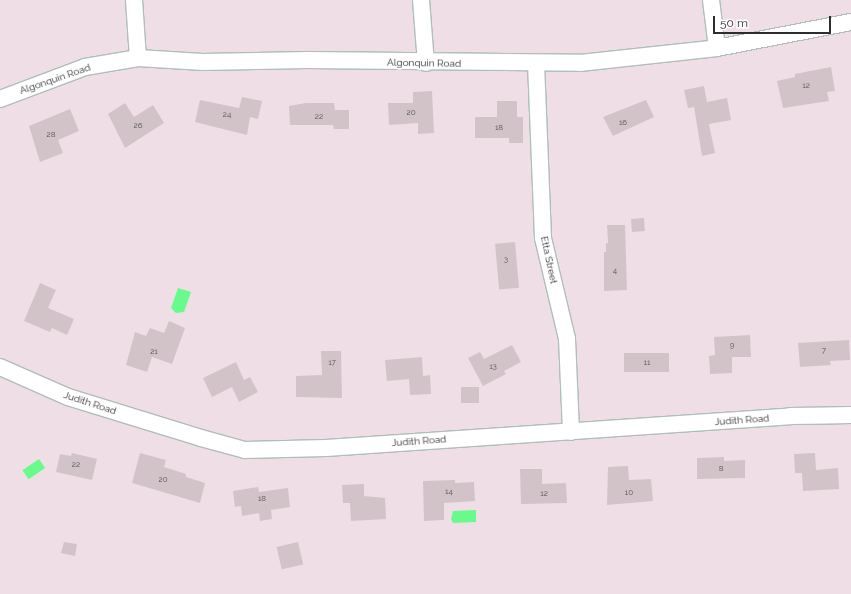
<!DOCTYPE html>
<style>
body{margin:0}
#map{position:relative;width:851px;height:594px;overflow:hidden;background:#f0dee6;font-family:Raleway,sans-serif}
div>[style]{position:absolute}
.water>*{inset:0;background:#67fb8c;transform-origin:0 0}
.building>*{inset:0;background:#d2c3c9;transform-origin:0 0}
.roads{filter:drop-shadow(1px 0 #aebebb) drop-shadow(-1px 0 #aebebb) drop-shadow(0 1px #aebebb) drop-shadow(0 -1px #aebebb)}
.street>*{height:16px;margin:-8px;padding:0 8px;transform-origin:8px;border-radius:8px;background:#fff}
span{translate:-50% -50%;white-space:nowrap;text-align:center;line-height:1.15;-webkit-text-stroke:3.5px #fff;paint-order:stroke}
.number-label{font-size:8px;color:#565254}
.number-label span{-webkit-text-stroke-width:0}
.street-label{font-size:10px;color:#2d2d2d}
.scale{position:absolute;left:713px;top:16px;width:118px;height:18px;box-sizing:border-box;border:2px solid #2d2d2d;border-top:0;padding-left:5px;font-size:12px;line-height:14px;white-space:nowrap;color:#2d2d2d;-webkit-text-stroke:3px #fff;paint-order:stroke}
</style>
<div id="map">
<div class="water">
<div style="clip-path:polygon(178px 288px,191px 292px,184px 312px,176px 313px,171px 308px)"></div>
<div style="left:39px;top:459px;width:11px;height:20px;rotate:56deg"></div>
<div style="clip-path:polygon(476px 510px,476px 522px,453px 523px,451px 519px,453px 511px)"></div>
</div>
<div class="building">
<div style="clip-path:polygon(831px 67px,835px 91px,827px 92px,829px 101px,783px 108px,777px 81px,795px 77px,795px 74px)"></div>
<div style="clip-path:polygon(704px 86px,707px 102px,727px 98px,731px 120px,709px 124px,715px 153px,702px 156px,694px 107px,688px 108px,684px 90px)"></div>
<div style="clip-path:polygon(432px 91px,434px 133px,418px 134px,418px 123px,389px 125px,388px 103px,413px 103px,413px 92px)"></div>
<div style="clip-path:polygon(242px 97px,262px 101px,258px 119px,250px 117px,247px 135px,195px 122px,200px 100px,239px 108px)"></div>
<div style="clip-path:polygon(646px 100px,654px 117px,613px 136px,603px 117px)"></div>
<div style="clip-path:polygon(497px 101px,517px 101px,517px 117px,523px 117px,523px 143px,509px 143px,509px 138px,475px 138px,475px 117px,497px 117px)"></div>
<div style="clip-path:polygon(125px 103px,134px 117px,153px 105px,164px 123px,125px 148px,108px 114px)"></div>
<div style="clip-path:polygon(306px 103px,334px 103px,335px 110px,349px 110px,349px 129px,334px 129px,333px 125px,290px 125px,289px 106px)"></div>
<div style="clip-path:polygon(70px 109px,79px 131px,58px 140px,63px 153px,40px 162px,29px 126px)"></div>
<div style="left:644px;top:218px;width:13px;height:13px;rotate:86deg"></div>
<div style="clip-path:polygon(607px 225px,625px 225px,627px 290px,604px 291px,604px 252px,606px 252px,606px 243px,608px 243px)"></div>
<div style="left:515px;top:242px;width:46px;height:20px;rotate:85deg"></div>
<div style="clip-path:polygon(40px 283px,56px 290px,48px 308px,74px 319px,67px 335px,52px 328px,50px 332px,24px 321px)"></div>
<div style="clip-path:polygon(169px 321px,185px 328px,172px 364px,152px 357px,147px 372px,126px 365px,135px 332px,146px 336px,150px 328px,164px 333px)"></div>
<div style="clip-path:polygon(750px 335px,751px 357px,732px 357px,732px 373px,710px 374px,709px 356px,715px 355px,714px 337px)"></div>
<div style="clip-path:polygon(849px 340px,850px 360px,830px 361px,831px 365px,800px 367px,798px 343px)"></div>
<div style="clip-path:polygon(512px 345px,521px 362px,504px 371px,506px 374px,483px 386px,468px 358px,480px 352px,484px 359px)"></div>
<div style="clip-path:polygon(321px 351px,341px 351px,342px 398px,296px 397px,296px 376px,322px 375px)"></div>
<div style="left:669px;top:353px;width:19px;height:45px;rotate:90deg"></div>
<div style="clip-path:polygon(422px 357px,423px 376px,430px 375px,431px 394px,410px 395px,409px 379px,387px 381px,385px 360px)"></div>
<div style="clip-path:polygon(236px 362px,244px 380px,250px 377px,258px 392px,239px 402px,232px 387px,212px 397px,203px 378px)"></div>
<div style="left:461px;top:387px;width:18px;height:16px"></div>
<div style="clip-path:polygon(72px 453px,97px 459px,92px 480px,56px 472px,60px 454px,71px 456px)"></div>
<div style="clip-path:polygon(140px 453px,166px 460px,164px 467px,186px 474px,186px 477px,205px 483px,200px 503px,132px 483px)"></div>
<div style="clip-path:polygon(815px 453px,816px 470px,838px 468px,839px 489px,803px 491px,802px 473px,795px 473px,794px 454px)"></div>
<div style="clip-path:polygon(724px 457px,724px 461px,745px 460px,745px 478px,697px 479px,697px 458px)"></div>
<div style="clip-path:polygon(628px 466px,629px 480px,651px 479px,653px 501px,607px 505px,608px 467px)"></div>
<div style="clip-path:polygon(520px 469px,542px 469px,542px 484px,566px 483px,567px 503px,521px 504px)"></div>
<div style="clip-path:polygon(455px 480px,455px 483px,474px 482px,475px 501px,444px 503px,444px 520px,424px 521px,423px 481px)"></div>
<div style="clip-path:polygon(364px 484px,364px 496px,385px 498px,386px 519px,351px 521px,350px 503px,343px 503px,342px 485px)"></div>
<div style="clip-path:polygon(258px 487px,259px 492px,288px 488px,290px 507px,271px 510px,272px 519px,260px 521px,259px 513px,242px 516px,241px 506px,235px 507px,233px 491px)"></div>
<div style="clip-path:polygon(64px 542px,77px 544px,75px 556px,61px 553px)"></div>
<div style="left:298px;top:542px;width:23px;height:22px;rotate:77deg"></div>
</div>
<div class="roads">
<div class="street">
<div style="left:134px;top:0;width:58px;rotate:86.1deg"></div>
<div style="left:421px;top:0;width:63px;rotate:85.5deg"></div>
<div style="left:711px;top:0;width:48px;rotate:82.9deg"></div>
<div style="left:536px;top:63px;width:175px;rotate:87.7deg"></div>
<div style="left:543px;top:238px;width:104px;rotate:76.6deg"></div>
<div style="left:567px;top:339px;width:93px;rotate:87.5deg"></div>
<div style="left:0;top:99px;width:91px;rotate:-20.6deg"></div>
<div style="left:85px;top:67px;width:54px;rotate:-9.6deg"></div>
<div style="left:138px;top:58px;width:65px;rotate:3.5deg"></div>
<div style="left:203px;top:62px;width:105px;rotate:-1.1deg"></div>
<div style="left:308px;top:60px;width:272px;rotate:0.6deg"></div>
<div style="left:580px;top:63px;width:138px;rotate:-6.2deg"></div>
<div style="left:717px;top:48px;width:136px;rotate:-11deg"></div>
<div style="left:0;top:367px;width:74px;rotate:23.8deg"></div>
<div style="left:68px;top:397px;width:139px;rotate:17.1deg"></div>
<div style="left:201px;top:438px;width:46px;rotate:15.3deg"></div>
<div style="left:245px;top:450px;width:81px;rotate:-1.4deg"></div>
<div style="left:326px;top:448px;width:465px;rotate:-3.9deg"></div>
<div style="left:790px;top:416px;width:61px;rotate:-0.9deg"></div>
</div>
</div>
<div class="number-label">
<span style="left:806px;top:86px">12</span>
<span style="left:411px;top:113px">20</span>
<span style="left:227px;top:115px">24</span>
<span style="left:319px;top:117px">22</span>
<span style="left:623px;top:123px">16</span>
<span style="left:138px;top:126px">26</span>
<span style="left:499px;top:128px">18</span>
<span style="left:51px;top:135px">28</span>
<span style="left:506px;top:260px">3</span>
<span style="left:615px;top:271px">4</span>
<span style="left:732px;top:346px">9</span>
<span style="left:824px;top:351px">7</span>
<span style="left:154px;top:352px">21</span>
<span style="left:332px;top:363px">17</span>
<span style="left:647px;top:363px">11</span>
<span style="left:493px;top:367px">13</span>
<span style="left:76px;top:465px">22</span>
<span style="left:721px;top:469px">8</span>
<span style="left:163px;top:480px">20</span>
<span style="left:449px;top:492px">14</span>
<span style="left:629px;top:493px">10</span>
<span style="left:544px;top:494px">12</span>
<span style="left:262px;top:499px">18</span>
</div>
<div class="street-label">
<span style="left:424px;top:63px;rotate:1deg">Algonquin Road</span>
<span style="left:55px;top:79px;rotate:-19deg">Algonquin Road</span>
<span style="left:549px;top:260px;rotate:78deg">Etta Street</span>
<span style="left:90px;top:403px;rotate:18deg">Judith Road</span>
<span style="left:742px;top:420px;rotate:-4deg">Judith Road</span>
<span style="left:419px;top:441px;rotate:-4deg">Judith Road</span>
</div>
<div class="scale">50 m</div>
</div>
